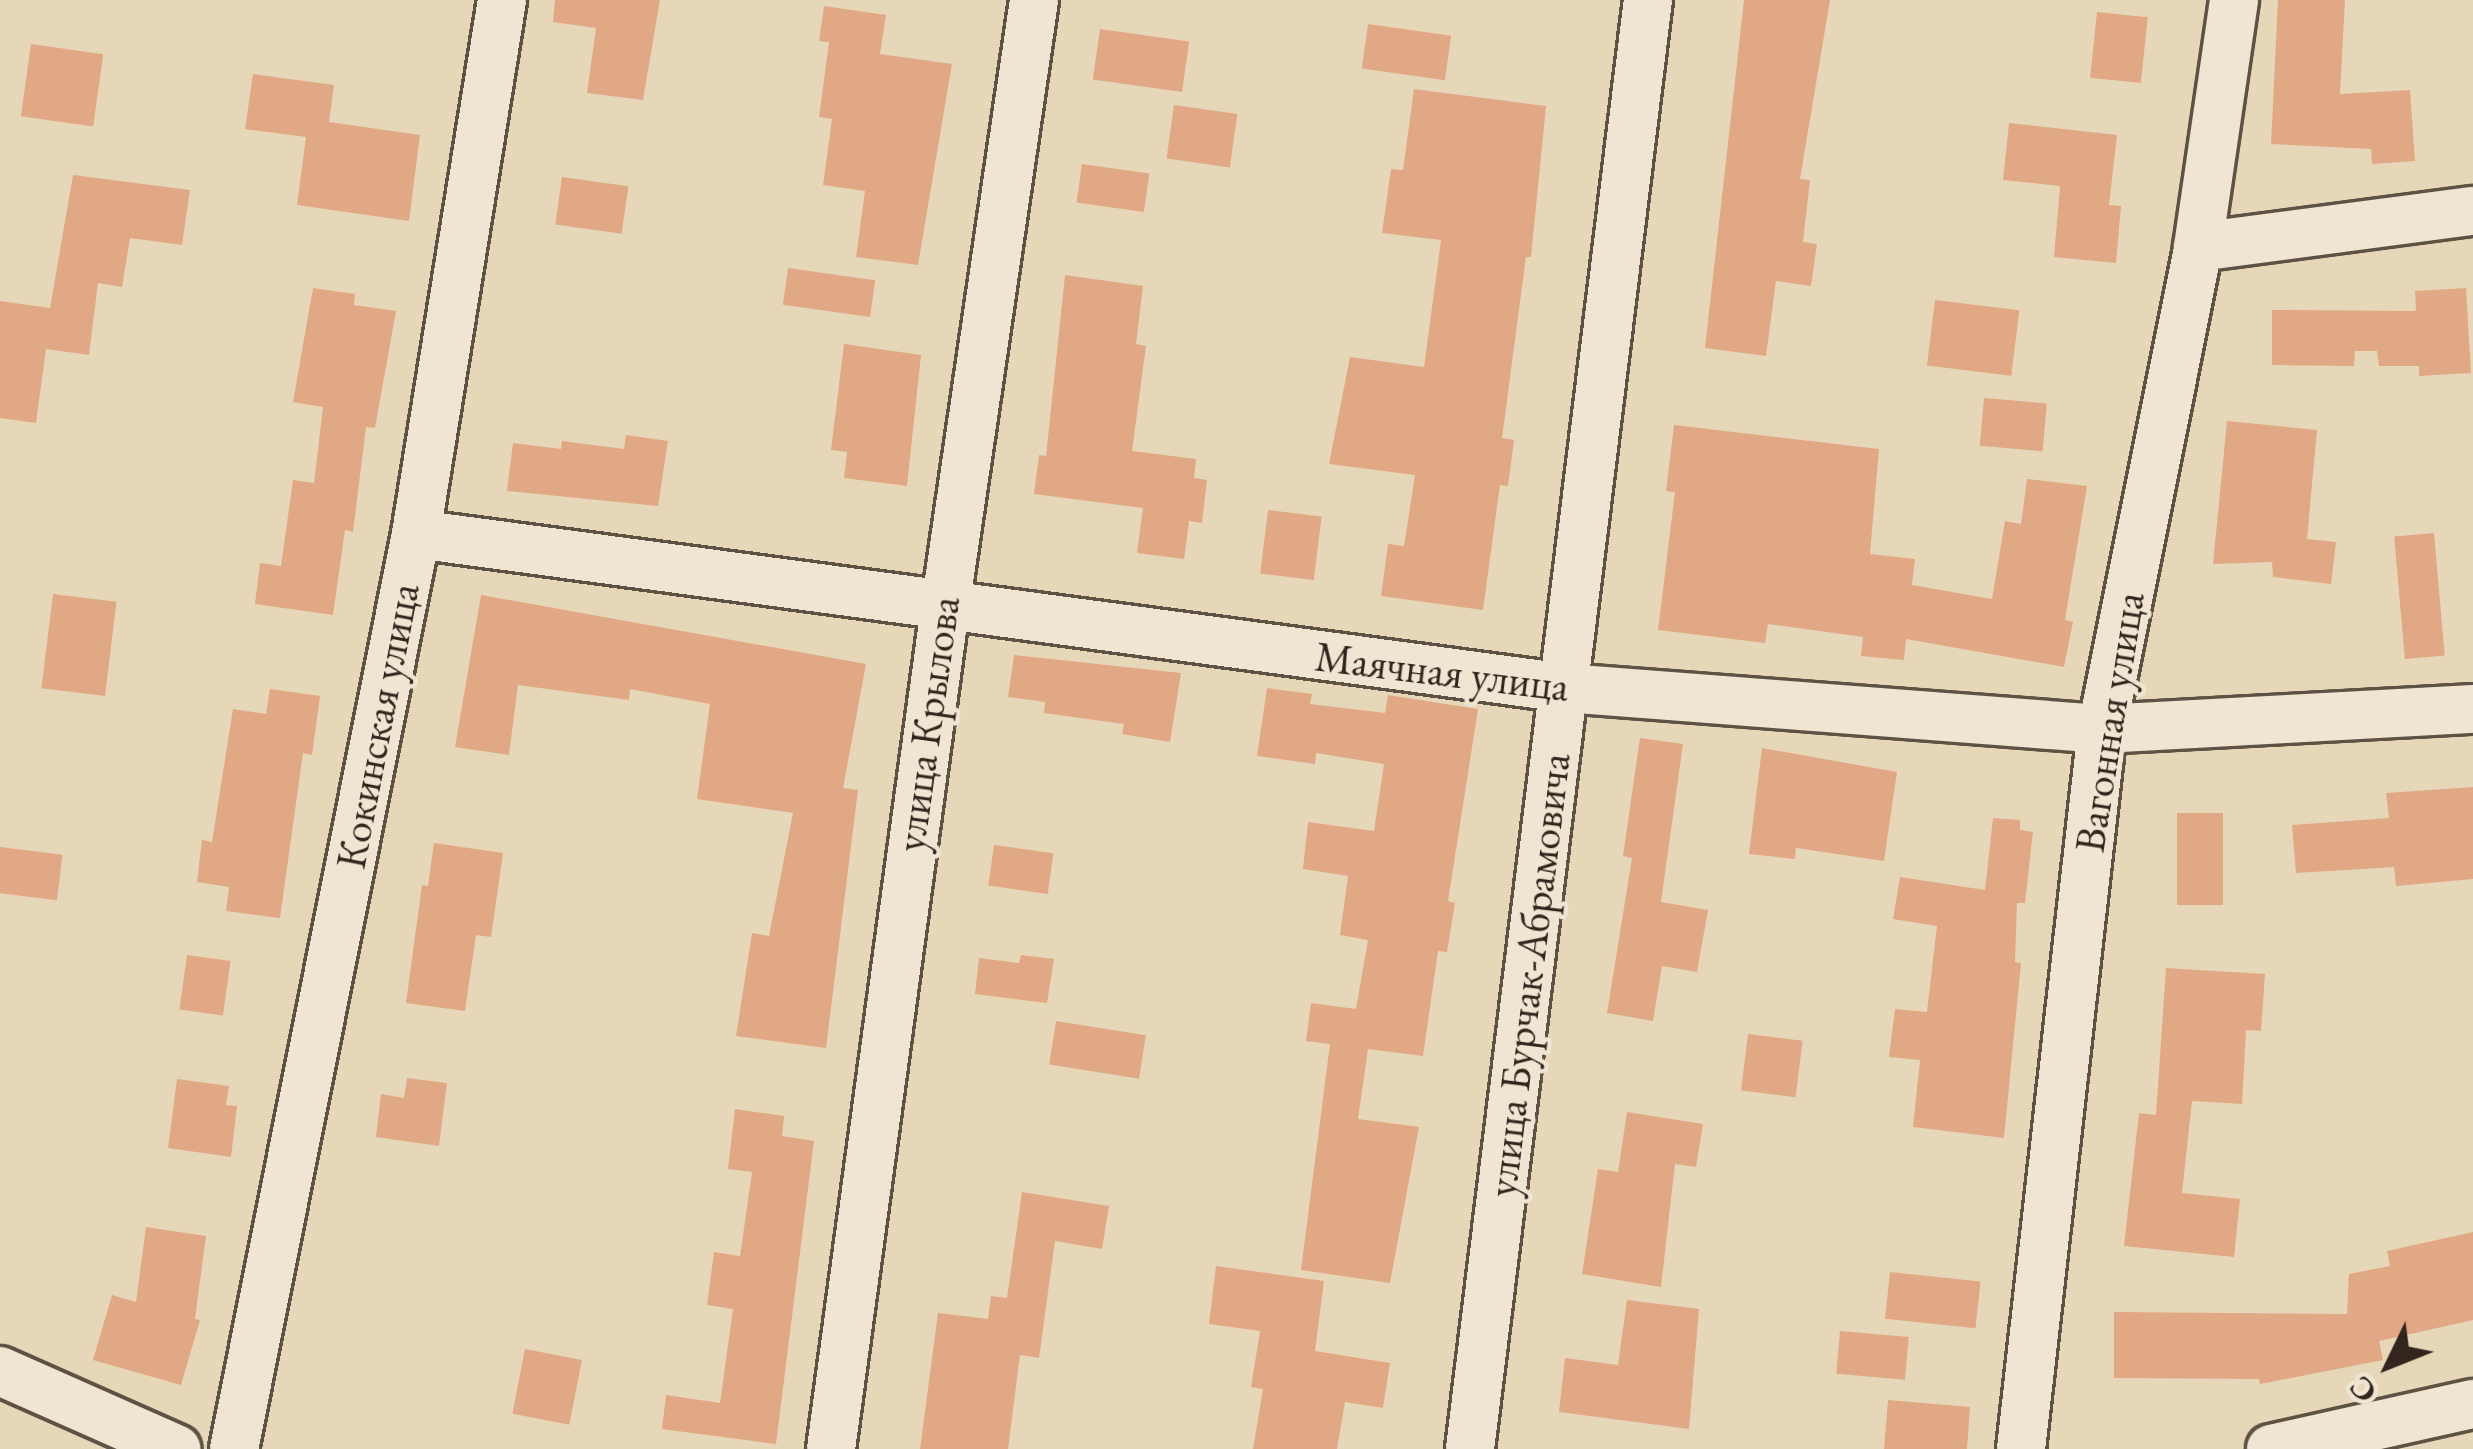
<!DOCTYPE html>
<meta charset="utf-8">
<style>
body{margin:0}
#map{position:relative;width:2473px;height:1449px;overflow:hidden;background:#e7d7b9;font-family:"EB Garamond",serif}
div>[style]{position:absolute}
.building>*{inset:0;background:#e1a886;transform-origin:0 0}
.roads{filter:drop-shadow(3px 0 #5e5244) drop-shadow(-3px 0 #5e5244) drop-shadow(0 3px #5e5244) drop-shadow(0 -3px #5e5244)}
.street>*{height:48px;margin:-24px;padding:0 24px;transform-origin:24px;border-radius:24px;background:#efe5d2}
span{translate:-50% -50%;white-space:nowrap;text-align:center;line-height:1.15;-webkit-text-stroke:9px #efe5d2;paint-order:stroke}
.street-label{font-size:42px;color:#31251d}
.north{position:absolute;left:2329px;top:1305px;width:120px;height:120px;-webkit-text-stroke:9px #efe5d2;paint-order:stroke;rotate:227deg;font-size:33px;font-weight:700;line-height:48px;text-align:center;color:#31251d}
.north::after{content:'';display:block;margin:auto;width:42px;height:54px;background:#31251d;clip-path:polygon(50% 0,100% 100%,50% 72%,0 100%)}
</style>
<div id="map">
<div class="building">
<div style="clip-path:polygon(555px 0,660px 0,643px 100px,587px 93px,596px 28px,553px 22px)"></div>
<div style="clip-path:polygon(1744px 0,1830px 0,1800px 179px,1810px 180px,1803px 242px,1817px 244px,1811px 286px,1776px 281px,1766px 356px,1705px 348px)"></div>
<div style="clip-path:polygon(2278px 0,2345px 0,2340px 94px,2410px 90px,2415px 161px,2372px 164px,2371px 149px,2271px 144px)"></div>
<div style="clip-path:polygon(824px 6px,886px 15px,880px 54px,952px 64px,918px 265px,856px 257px,865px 191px,823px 185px,832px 119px,819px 117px,829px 42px,819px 41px)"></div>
<div style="left:2097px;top:12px;width:51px;height:66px;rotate:6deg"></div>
<div style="left:1368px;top:24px;width:84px;height:45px;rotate:8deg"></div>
<div style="left:1100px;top:29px;width:90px;height:51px;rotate:8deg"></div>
<div style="left:31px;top:44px;width:73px;height:73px;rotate:8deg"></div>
<div style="clip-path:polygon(253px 74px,334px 85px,329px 122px,420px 135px,409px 221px,297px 205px,306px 137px,245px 129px)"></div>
<div style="clip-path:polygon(1414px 89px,1546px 106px,1531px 257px,1526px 257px,1502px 438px,1514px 440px,1508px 486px,1500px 485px,1483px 610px,1381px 596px,1388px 544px,1404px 546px,1415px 475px,1329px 464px,1350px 357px,1424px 367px,1441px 240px,1382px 233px,1391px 169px,1403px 170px)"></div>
<div style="left:1174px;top:105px;width:64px;height:54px;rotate:8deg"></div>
<div style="clip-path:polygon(2009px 123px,2117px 135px,2109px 205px,2121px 206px,2116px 263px,2054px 257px,2060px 186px,2003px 180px)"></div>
<div style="left:1082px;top:164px;width:68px;height:39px;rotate:8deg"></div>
<div style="clip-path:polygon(73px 175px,190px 190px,182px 245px,130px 238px,122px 287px,98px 283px,89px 355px,46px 349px,36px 423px,0 418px,0 301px,50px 308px)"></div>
<div style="left:562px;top:177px;width:67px;height:48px;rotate:8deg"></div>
<div style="left:788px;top:268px;width:88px;height:37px;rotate:8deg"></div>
<div style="clip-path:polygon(1065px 275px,1143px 286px,1136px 344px,1146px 346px,1132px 451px,1196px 459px,1194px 478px,1207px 480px,1202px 523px,1189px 521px,1184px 559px,1137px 553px,1143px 508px,1034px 494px,1039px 455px,1046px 456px)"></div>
<div style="clip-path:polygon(313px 288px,355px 294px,354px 305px,396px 311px,375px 428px,366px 427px,353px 532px,345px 530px,333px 615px,255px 604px,260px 563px,281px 566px,293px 480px,314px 483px,323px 407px,293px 402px)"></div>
<div style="clip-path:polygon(2466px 288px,2471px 373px,2419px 376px,2419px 366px,2379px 366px,2377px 351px,2355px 351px,2354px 366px,2272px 365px,2272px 310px,2416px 311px,2415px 291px)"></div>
<div style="left:1935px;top:300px;width:85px;height:66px;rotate:7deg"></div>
<div style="clip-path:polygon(844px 344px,921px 355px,907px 486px,844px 478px,847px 452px,831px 450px)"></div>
<div style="left:1984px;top:398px;width:63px;height:48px;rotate:5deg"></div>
<div style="clip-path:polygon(2227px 421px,2317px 430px,2307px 539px,2336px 542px,2331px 584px,2273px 577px,2272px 562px,2213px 564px)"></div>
<div style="clip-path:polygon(1674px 425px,1879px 449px,1870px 554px,1915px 559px,1912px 585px,1992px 599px,2005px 521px,2021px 524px,2027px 479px,2087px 486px,2065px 620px,2073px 622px,2064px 667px,1906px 639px,1904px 660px,1861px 656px,1863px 637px,1768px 624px,1765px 643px,1658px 630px,1675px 492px,1666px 491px)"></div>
<div style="clip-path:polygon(626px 435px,668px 441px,658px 506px,507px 491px,513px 443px,561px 449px,562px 441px,624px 449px)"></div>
<div style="left:1268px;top:510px;width:54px;height:64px;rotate:7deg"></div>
<div style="left:2434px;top:533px;width:123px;height:40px;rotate:85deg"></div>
<div style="left:53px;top:594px;width:64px;height:95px;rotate:7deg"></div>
<div style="clip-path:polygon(481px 595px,866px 664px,843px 788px,858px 790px,826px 1048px,736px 1036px,752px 933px,769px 936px,793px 813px,697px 799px,710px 704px,630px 689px,629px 700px,518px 685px,509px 755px,455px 747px)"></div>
<div style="clip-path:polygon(1014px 655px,1181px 673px,1170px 742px,1122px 734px,1124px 724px,1044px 713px,1045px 702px,1008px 697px)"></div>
<div style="clip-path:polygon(1267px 688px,1312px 694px,1310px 704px,1385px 713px,1388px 695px,1478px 709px,1448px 901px,1455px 903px,1447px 952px,1438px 951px,1423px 1056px,1368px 1049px,1358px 1119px,1419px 1127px,1390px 1283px,1301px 1270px,1330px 1044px,1306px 1041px,1311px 1003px,1356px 1009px,1368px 940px,1340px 935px,1348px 876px,1303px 869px,1308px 822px,1374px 831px,1384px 764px,1316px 753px,1315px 764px,1257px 756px)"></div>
<div style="clip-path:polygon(270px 689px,320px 696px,312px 755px,303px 753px,280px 918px,226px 911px,229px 887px,197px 882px,202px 840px,212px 842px,233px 709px,266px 714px)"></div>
<div style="clip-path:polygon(1640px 738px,1683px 744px,1661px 902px,1708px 910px,1697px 972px,1662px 966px,1653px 1021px,1607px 1013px,1632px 858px,1623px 856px)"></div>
<div style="clip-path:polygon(1762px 748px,1897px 772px,1884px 861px,1796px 848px,1795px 859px,1749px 854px)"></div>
<div style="clip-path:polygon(2473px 787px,2473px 879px,2396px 886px,2394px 867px,2296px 873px,2292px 825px,2389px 818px,2386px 793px)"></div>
<div style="left:2177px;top:813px;width:46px;height:92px"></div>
<div style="clip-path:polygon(1993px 818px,2020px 820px,2020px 830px,2033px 832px,2025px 903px,2017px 903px,2015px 962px,2021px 963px,2004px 1138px,1913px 1127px,1920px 1060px,1889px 1057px,1895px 1009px,1927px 1012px,1937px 926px,1893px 919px,1900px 877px,1985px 890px)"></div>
<div style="clip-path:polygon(434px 843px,503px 853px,491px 937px,476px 935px,465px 1011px,406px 1003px,422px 885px,428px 886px)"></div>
<div style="left:994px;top:845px;width:60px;height:41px;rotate:8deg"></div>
<div style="left:0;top:847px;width:63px;height:46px;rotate:7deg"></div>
<div style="left:187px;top:955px;width:44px;height:55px;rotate:8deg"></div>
<div style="clip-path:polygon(1021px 955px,1054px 959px,1047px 1003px,975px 994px,979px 958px,1019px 963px)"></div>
<div style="clip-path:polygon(2166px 968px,2265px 974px,2261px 1031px,2246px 1030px,2242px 1104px,2192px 1101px,2182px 1193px,2240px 1199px,2234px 1257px,2124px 1246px,2139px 1113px,2156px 1115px)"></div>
<div style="left:1056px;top:1021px;width:91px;height:44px;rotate:9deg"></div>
<div style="left:1748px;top:1034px;width:55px;height:57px;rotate:7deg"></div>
<div style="clip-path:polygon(407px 1078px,447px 1083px,439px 1146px,376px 1137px,381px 1094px,404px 1098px)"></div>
<div style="clip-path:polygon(177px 1079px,229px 1086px,226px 1105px,237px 1106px,231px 1157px,168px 1148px)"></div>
<div style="clip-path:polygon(735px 1109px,784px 1116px,782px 1136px,814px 1141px,776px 1444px,662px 1429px,666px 1395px,720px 1403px,733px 1309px,707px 1305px,714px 1252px,740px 1256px,752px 1172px,728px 1169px)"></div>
<div style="clip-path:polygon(1627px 1112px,1703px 1124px,1696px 1167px,1675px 1164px,1661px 1287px,1582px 1274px,1598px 1169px,1618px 1172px)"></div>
<div style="clip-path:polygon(1022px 1192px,1109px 1206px,1102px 1249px,1055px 1241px,1039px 1358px,1020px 1355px,1008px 1449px,920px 1449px,938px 1313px,988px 1319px,991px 1296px,1007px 1298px)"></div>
<div style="clip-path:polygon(146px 1227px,206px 1236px,195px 1319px,200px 1320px,181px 1385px,93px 1360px,112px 1295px,136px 1302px)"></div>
<div style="clip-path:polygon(2473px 1232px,2473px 1320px,2379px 1341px,2383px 1360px,2260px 1384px,2259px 1379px,2114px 1378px,2114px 1312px,2347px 1314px,2349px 1274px,2390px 1266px,2387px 1251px)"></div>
<div style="clip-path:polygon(1216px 1266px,1324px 1281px,1315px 1351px,1390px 1363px,1383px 1408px,1345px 1402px,1337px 1449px,1253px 1449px,1263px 1389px,1251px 1387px,1260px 1331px,1209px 1324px)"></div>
<div style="left:1890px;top:1272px;width:91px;height:47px;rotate:6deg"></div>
<div style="clip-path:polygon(1627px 1300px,1699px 1309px,1689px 1429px,1559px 1412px,1565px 1358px,1618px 1365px)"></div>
<div style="left:1840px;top:1331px;width:69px;height:43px;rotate:5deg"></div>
<div style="left:525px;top:1349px;width:58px;height:66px;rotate:11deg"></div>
<div style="clip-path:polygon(1888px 1400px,1970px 1407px,1967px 1449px,1884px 1449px)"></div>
</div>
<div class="roads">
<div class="street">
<div style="left:2198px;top:247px;width:277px;rotate:-7.5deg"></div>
<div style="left:416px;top:534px;width:1159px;rotate:7.63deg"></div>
<div style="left:1565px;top:688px;width:539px;rotate:4.37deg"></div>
<div style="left:2102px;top:729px;width:372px;rotate:-3.1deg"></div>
<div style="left:0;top:1371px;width:193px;rotate:23.9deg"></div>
<div style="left:234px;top:1449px;width:933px;rotate:-78.75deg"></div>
<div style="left:416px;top:534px;width:541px;rotate:-80.85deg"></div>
<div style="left:831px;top:1449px;width:849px;rotate:-82.28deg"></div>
<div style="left:945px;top:608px;width:614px;rotate:-81.67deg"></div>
<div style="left:1470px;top:1449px;width:1460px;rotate:-83deg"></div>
<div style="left:2021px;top:1449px;width:725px;rotate:-83.58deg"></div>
<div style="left:2102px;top:729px;width:491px;rotate:-78.7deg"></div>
<div style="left:2198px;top:247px;width:250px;rotate:-81.7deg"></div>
<div style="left:2271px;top:1449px;width:207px;rotate:-12.6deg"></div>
</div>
</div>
<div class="street-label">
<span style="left:1442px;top:672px;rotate:7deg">Маячная улица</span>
<span style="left:2110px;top:722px;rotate:-81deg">Вагонная улица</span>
<span style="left:928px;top:724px;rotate:-82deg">улица Крылова</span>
<span style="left:378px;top:726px;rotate:-79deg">Кокинская улица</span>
<span style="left:1529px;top:975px;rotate:-83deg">улица Бурчак-Абрамовича</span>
</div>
<div class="north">С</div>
</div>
